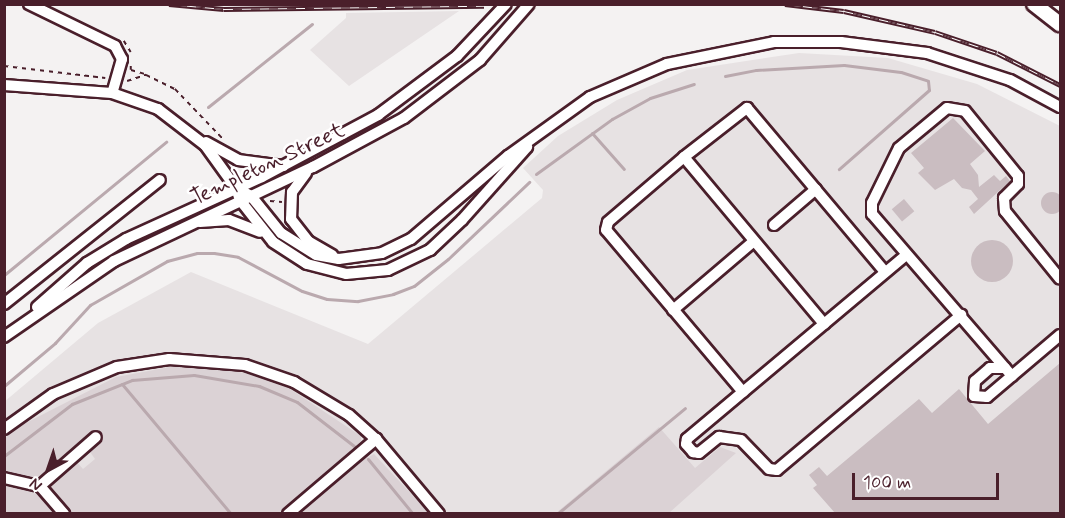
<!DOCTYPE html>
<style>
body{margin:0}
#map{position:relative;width:1065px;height:518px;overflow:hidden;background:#f4f2f2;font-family:Mynerve,sans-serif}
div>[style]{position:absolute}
.built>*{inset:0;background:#e7e2e3}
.green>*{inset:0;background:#dbd2d5}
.stream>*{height:3px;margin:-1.5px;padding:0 1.5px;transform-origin:1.5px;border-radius:1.5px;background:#baa9ae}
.building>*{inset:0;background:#cabdc1;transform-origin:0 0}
.round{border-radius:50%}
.path>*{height:1.5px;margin-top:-0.75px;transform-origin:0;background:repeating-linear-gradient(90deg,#4a1f2b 0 4.5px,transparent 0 9px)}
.roads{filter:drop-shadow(2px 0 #4a1f2b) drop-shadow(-2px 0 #4a1f2b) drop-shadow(0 2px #4a1f2b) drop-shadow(0 -2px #4a1f2b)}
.minor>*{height:10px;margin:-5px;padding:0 5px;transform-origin:5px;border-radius:5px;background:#fff}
.major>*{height:14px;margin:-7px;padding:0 7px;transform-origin:7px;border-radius:7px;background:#fff}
.rail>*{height:5px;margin-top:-2.5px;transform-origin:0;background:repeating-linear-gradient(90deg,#fff 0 9px,#4a1f2b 0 18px);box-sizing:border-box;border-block:2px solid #4a1f2b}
span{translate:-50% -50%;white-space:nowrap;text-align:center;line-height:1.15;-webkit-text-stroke:5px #fff;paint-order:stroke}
.street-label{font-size:22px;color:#4a1f2b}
.frame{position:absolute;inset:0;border:6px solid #4a1f2b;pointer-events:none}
.north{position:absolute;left:18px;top:440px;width:60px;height:60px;-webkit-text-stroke:4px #fff;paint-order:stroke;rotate:220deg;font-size:16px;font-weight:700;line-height:24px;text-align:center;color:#4a1f2b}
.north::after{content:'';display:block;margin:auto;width:21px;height:27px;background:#4a1f2b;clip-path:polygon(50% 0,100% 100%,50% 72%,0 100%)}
.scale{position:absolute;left:852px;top:473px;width:147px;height:27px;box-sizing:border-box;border:3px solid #4a1f2b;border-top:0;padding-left:8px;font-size:18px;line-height:21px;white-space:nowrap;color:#4a1f2b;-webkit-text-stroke:4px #fff;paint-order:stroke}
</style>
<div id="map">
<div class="built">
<div style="clip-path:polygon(459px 11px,349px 86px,310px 50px,346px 18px,346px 13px)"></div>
<div style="clip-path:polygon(799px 53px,888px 58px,977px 84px,1060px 126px,1060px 513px,5px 513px,4px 402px,98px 323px,191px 272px,368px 344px,542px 198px,543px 190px,523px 168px,558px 136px,617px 100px,687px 70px)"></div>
</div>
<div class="green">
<div style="clip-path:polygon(197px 362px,278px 381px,361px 436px,361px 441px,280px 514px,67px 513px,49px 490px,50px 482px,75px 460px,83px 469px,95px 459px,88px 449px,102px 437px,98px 432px,40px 479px,19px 479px,5px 472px,4px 439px,20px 426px,116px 377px)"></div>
<div style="clip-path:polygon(659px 427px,695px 468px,720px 447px,736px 453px,669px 513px,556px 513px)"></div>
<div style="clip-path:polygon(374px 454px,429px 513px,297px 513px,357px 463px)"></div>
<div style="clip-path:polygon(4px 484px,37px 492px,59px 513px,5px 513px)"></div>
</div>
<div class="stream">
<div style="left:725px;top:76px;width:32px;rotate:-11deg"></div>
<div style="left:756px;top:70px;width:88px;rotate:-3.3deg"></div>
<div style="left:844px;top:65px;width:57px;rotate:7deg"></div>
<div style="left:901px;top:72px;width:28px;rotate:18deg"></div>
<div style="left:928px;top:81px;width:9px;rotate:84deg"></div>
<div style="left:929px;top:90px;width:120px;rotate:138.7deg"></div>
<div style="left:208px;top:107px;width:133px;rotate:-38.6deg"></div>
<div style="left:592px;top:133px;width:48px;rotate:48.4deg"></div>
<div style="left:536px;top:174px;width:94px;rotate:-35.9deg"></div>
<div style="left:612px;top:119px;width:43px;rotate:-28.9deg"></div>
<div style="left:650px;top:98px;width:46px;rotate:-17.7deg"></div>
<div style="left:4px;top:275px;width:210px;rotate:-39.4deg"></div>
<div style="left:122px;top:384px;width:170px;rotate:50deg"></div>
<div style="left:4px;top:386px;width:67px;rotate:-40.1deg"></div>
<div style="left:55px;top:343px;width:52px;rotate:-47.4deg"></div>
<div style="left:90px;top:305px;width:89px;rotate:-29.7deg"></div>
<div style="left:167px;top:261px;width:31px;rotate:-15deg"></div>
<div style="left:197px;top:253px;width:17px"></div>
<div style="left:214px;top:253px;width:24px;rotate:9deg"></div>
<div style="left:238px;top:257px;width:72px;rotate:28deg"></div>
<div style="left:302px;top:291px;width:26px;rotate:18deg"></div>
<div style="left:327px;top:299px;width:31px;rotate:4deg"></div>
<div style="left:358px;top:301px;width:36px;rotate:-11deg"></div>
<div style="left:393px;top:294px;width:22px;rotate:-21deg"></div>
<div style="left:414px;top:286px;width:43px;rotate:-38.5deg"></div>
<div style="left:448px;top:259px;width:112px;rotate:-43.5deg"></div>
<div style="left:4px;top:456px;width:86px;rotate:-37.4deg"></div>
<div style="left:72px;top:404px;width:65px;rotate:-21.8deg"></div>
<div style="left:132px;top:380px;width:62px;rotate:-4.6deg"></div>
<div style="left:194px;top:375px;width:66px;rotate:9.6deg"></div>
<div style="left:259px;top:386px;width:41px;rotate:22.8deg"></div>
<div style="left:297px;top:402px;width:72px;rotate:37.7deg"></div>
<div style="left:368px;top:459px;width:71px;rotate:50.7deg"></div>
<div style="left:557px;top:514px;width:166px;rotate:-39.6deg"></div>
</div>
<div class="building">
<div style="clip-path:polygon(953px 118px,985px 151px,970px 164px,978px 175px,979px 187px,994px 175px,1000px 181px,1006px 176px,1010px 181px,974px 214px,969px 207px,978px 199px,971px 190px,962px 188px,954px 179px,935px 190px,918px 173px,924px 168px,911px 153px)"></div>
<div class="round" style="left:1041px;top:192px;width:22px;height:22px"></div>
<div style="left:904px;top:199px;width:16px;height:16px;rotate:50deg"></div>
<div class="round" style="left:971px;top:240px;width:42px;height:42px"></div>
<div style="clip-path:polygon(1060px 363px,1060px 513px,835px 513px,813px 488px,817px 485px,809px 475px,819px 467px,827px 476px,919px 399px,932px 413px,959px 389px,988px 424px)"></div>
</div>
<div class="path">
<div style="left:124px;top:41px;width:13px;rotate:58deg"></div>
<div style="left:4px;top:66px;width:102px;rotate:6.8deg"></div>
<div style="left:131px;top:66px;width:4px;rotate:90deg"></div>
<div style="left:131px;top:70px;width:15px;rotate:16deg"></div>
<div style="left:127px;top:81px;width:20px;rotate:-18deg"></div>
<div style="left:146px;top:75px;width:32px;rotate:26deg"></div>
<div style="left:175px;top:89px;width:71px;rotate:46.1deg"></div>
<div style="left:270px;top:201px;width:12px;rotate:5deg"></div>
</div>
<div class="roads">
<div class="minor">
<div style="left:29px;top:4px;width:96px;rotate:26deg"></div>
<div style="left:115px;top:46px;width:15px;rotate:62deg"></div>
<div style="left:122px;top:59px;width:35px;rotate:106deg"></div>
<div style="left:4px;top:85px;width:108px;rotate:4.2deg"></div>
<div style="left:112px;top:93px;width:49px;rotate:19.2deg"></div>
<div style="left:158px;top:109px;width:59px;rotate:37.5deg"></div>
<div style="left:205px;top:145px;width:53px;rotate:54.2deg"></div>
<div style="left:236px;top:188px;width:13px;rotate:72deg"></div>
<div style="left:240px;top:200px;width:53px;rotate:51.8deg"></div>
<div style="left:273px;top:242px;width:40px;rotate:32.9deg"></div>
<div style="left:307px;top:264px;width:40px;rotate:14.4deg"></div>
<div style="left:346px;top:274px;width:42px;rotate:-5.4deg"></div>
<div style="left:388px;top:270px;width:47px;rotate:-25.5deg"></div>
<div style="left:430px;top:250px;width:44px;rotate:-43.2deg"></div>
<div style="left:462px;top:220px;width:98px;rotate:-48.3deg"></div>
<div style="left:206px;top:142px;width:37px;rotate:29deg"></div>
<div style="left:238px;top:160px;width:46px;rotate:7.4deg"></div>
<div style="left:684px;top:157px;width:80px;rotate:-37.9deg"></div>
<div style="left:747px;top:108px;width:214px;rotate:49.9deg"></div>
<div style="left:306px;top:173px;width:24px;rotate:126deg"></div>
<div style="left:292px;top:192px;width:27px;rotate:92deg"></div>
<div style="left:291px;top:219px;width:28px;rotate:52deg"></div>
<div style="left:308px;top:241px;width:28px;rotate:30deg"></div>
<div style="left:236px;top:188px;width:17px;rotate:28deg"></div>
<div style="left:251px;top:196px;width:48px;rotate:51deg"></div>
<div style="left:281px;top:233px;width:41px;rotate:32.2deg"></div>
<div style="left:316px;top:255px;width:23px;rotate:10deg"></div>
<div style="left:339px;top:259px;width:43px;rotate:-7.9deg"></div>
<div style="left:382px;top:253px;width:32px;rotate:-26deg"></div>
<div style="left:411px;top:239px;width:128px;rotate:-40.6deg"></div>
<div style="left:508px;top:156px;width:101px;rotate:-35.7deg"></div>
<div style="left:590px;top:97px;width:84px;rotate:-23.2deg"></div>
<div style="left:667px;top:64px;width:109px;rotate:-11.6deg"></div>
<div style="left:774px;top:42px;width:67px"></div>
<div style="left:841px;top:42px;width:87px;rotate:7.3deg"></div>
<div style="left:927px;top:53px;width:87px;rotate:18deg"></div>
<div style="left:1010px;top:80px;width:57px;rotate:28.4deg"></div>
<div style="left:200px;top:222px;width:29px;rotate:-4deg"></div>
<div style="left:229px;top:220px;width:33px;rotate:21deg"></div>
<div style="left:774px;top:225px;width:55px;rotate:-40.6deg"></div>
<div style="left:905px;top:256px;width:285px;rotate:140deg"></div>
<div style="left:687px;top:439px;width:5px;rotate:101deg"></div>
<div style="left:686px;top:444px;width:11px;rotate:49deg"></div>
<div style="left:693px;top:452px;width:6px;rotate:9deg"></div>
<div style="left:699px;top:453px;width:26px;rotate:-39deg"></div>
<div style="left:719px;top:437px;width:22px;rotate:8deg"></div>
<div style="left:741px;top:440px;width:40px;rotate:46deg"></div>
<div style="left:769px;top:469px;width:8px;rotate:7deg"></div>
<div style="left:777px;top:470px;width:241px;rotate:-40.1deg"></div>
<div style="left:4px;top:304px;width:199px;rotate:-38.5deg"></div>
<div style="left:37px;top:307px;width:67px;rotate:-41.3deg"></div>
<div style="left:87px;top:263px;width:46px;rotate:-31.6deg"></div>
<div style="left:126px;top:239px;width:149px;rotate:-24.5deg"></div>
<div style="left:262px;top:177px;width:132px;rotate:-28.1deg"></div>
<div style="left:378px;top:115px;width:99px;rotate:-36.8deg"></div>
<div style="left:457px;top:56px;width:71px;rotate:-46.7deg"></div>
<div style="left:673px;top:310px;width:106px;rotate:-40.4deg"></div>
<div style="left:4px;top:337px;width:134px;rotate:-34.6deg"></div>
<div style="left:114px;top:261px;width:220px;rotate:-25.3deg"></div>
<div style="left:313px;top:167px;width:103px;rotate:-28.3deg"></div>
<div style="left:404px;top:118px;width:96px;rotate:-37.3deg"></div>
<div style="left:480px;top:60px;width:74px;rotate:-48.8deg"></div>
<div style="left:1005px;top:368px;width:15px;rotate:180deg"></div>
<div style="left:990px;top:368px;width:20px;rotate:139deg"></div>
<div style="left:975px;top:381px;width:15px;rotate:94deg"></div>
<div style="left:974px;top:396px;width:13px;rotate:4deg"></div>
<div style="left:987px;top:397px;width:96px;rotate:-40.3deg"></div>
<div style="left:1012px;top:376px;width:214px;rotate:-130.8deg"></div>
<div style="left:872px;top:214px;width:11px;rotate:-90deg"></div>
<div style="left:872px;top:203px;width:61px;rotate:-63.9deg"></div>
<div style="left:899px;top:148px;width:62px;rotate:-39.8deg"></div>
<div style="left:947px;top:108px;width:18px;rotate:9deg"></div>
<div style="left:965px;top:111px;width:84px;rotate:50.8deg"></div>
<div style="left:1018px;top:176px;width:8px;rotate:90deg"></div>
<div style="left:1018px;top:184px;width:20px;rotate:135deg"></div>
<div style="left:1004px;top:198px;width:13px;rotate:86deg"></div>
<div style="left:1005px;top:211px;width:87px;rotate:51deg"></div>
<div style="left:743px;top:392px;width:212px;rotate:-130.2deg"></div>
<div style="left:606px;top:230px;width:8px;rotate:-76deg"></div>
<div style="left:608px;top:222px;width:100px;rotate:-40.5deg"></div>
<div style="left:684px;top:157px;width:218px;rotate:50deg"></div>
<div style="left:4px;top:429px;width:60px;rotate:-35.5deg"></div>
<div style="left:53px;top:394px;width:69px;rotate:-22.9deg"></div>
<div style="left:117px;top:367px;width:53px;rotate:-8.7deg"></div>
<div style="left:169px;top:359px;width:76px;rotate:4.5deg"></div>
<div style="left:245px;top:365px;width:52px;rotate:19.1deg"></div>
<div style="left:294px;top:382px;width:64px;rotate:31deg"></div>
<div style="left:349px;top:415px;width:36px;rotate:42deg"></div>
<div style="left:376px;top:439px;width:98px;rotate:50deg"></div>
<div style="left:4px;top:478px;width:37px;rotate:13deg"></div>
<div style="left:40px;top:486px;width:37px;rotate:49deg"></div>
<div style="left:40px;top:486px;width:74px;rotate:-41.2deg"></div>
<div style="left:288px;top:514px;width:116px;rotate:-40.4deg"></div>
</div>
<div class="major">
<div style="left:1034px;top:4px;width:33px;rotate:38deg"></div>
</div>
</div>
<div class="rail">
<div style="left:169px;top:4px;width:55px;rotate:5.2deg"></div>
<div style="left:224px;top:9px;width:260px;rotate:-0.7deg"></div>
<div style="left:785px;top:4px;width:59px;rotate:6.8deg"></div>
<div style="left:844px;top:11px;width:93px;rotate:13deg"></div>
<div style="left:935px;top:32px;width:65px;rotate:18.7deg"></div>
<div style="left:997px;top:53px;width:71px;rotate:26.9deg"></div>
</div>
<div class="street-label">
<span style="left:268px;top:165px;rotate:-25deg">Templeton Street</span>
</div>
<div class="frame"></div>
<div class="north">N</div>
<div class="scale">100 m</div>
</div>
